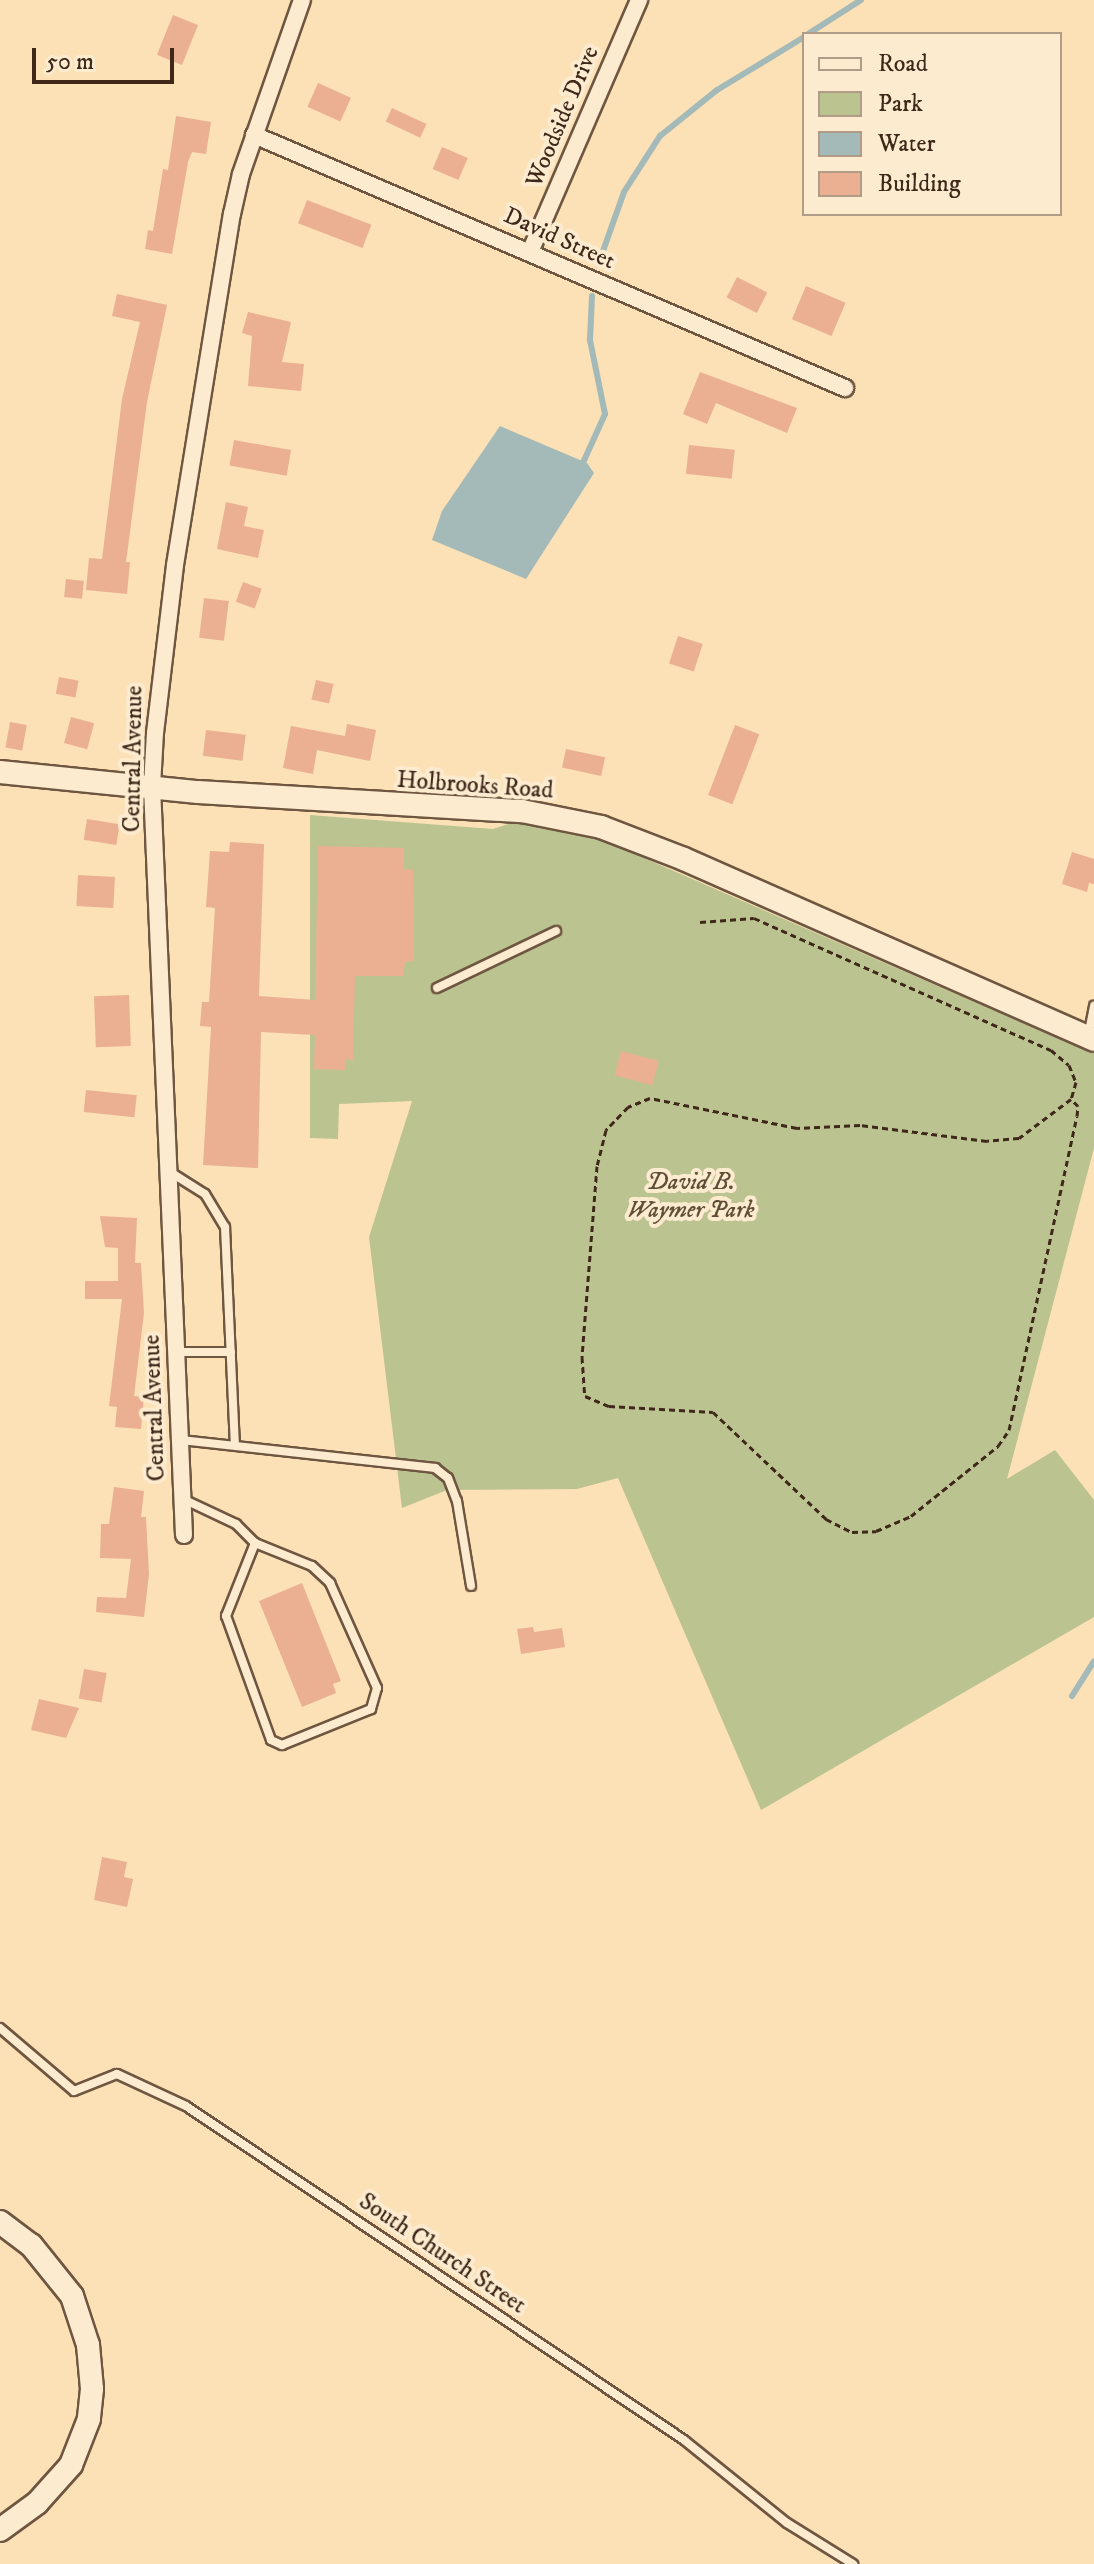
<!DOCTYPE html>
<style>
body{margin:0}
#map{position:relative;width:1094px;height:2564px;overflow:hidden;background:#fce0b6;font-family:"IM FELL DW Pica",serif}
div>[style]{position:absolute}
.green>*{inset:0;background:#bbc391}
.water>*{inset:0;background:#a3bab8}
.stream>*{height:6px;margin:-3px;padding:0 3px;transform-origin:3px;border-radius:3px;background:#a3bab8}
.building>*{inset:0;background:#ebb092;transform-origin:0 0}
.path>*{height:3px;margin-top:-1.5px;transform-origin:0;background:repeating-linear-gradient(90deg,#3f2819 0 6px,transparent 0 10px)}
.roads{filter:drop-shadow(2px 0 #6e5640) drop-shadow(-2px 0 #6e5640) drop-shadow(0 2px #6e5640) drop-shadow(0 -2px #6e5640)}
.lane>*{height:8px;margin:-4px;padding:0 4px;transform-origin:4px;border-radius:4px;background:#fdebd0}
.street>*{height:16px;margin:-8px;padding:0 8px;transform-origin:8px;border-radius:8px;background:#fdebd0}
.secondary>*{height:22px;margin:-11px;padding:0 11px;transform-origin:11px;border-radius:11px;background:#fdebd0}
span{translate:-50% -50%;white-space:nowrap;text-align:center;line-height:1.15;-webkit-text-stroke:8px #fdebd0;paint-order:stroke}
.street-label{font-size:24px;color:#3f2819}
.park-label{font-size:24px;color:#5e4f37;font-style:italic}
.legend{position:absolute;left:802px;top:32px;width:260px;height:184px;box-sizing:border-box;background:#fdebd0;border:2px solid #b19d87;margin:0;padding:10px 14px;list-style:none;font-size:24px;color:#3f2819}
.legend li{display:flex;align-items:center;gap:16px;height:40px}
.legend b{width:40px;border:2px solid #b19d87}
.scale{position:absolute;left:32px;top:48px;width:142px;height:36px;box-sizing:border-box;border:4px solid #3f2819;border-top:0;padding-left:10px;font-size:24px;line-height:28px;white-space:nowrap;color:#3f2819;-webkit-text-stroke:6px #fdebd0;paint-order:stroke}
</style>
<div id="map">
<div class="green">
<div style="clip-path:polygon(310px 815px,493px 829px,515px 822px,605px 841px,1094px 1054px,1094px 1148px,1007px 1479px,1055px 1450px,1094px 1500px,1094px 1617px,761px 1810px,618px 1478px,577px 1489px,447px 1490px,402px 1508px,369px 1237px,412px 1101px,339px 1104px,338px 1139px,310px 1138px)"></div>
</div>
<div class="water">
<div style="clip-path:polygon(500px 426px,587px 463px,594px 473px,526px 579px,432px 540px,442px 511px)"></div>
</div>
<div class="stream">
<div style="left:808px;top:34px;width:63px;rotate:-32.7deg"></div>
<div style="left:598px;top:265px;width:77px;rotate:-70.4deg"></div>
<div style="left:624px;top:192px;width:67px;rotate:-57.3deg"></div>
<div style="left:660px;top:136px;width:73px;rotate:-38.9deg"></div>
<div style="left:717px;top:90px;width:102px;rotate:-31.3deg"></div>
<div style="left:582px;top:465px;width:56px;rotate:-65.7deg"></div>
<div style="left:605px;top:414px;width:76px;rotate:-101.5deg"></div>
<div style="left:590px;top:340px;width:44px;rotate:-87.4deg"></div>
<div style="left:1072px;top:1696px;width:41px;rotate:-57.8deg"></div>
</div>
<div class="building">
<div style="left:173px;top:15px;width:27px;height:43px;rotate:22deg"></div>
<div style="left:318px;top:83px;width:36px;height:26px;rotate:24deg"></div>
<div style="left:392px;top:108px;width:38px;height:15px;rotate:25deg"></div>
<div style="clip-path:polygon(176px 116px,211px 122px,206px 154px,192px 152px,188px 162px,172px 254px,145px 249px,148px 230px,153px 231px,163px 169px,168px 170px)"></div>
<div style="left:442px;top:147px;width:28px;height:24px;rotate:23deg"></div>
<div style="left:307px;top:200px;width:69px;height:25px;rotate:21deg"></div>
<div style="left:737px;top:277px;width:34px;height:23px;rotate:27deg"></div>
<div style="left:806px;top:286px;width:43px;height:36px;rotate:23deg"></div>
<div style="clip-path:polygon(117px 294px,167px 305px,147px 402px,126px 562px,130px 562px,127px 594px,86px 590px,89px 558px,102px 559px,122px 399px,140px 322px,112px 316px)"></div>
<div style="clip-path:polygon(248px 312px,291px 322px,282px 362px,304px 364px,301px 391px,248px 386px,252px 336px,242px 333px)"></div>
<div style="clip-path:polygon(700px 372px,797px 408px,787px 433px,716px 403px,707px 424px,683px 414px)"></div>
<div style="left:234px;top:440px;width:58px;height:26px;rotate:10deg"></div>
<div style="left:689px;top:445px;width:46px;height:29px;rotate:6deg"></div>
<div style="clip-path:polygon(226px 502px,248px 507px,244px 526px,264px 530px,258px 558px,217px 549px)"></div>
<div style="left:66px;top:579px;width:18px;height:18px;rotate:6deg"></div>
<div style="left:243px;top:582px;width:20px;height:21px;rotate:20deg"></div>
<div style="left:204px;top:598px;width:25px;height:40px;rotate:7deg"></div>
<div style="left:678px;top:636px;width:26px;height:29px;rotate:18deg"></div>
<div style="left:59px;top:677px;width:20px;height:17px;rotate:11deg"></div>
<div style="left:316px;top:680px;width:18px;height:20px;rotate:13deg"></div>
<div style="left:71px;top:717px;width:24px;height:27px;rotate:15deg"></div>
<div style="left:10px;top:722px;width:17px;height:26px;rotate:10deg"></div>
<div style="clip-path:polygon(347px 724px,376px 730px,370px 761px,317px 750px,313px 774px,283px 768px,291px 726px,345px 736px)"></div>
<div style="left:735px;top:725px;width:26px;height:75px;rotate:21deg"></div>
<div style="left:206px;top:730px;width:40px;height:26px;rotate:7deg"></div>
<div style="left:566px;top:749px;width:40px;height:19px;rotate:12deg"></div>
<div style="left:87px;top:819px;width:33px;height:21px;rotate:9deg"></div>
<div style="clip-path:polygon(230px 842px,264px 844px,259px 996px,315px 1000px,318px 846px,404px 848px,404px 869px,413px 870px,414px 961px,405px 962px,403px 976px,355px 976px,353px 1060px,345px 1059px,345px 1070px,314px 1069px,315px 1035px,261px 1032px,258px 1168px,203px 1165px,211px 1027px,200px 1026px,202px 1002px,209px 1002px,215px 908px,206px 907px,210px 851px,229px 852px)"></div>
<div style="clip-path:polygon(1072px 852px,1094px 859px,1094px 884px,1089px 883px,1087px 892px,1062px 884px)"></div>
<div style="left:78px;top:875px;width:37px;height:31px;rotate:3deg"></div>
<div style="left:129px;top:995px;width:51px;height:35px;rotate:88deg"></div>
<div style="left:621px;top:1051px;width:39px;height:25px;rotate:15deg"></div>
<div style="left:86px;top:1090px;width:51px;height:22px;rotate:6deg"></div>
<div style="clip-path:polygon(100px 1216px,137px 1218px,135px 1263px,141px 1263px,144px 1313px,134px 1396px,144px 1397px,141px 1429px,115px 1427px,117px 1407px,109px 1406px,122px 1299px,85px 1299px,85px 1281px,118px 1281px,118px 1248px,105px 1247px)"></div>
<div style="clip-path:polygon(114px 1487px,144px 1491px,141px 1517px,146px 1517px,149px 1574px,144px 1617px,96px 1612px,97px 1597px,126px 1598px,131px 1559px,100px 1558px,101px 1524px,109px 1524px)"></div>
<div style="clip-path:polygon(302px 1583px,341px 1681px,333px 1684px,336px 1693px,302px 1707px,259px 1601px)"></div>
<div style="clip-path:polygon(533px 1627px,534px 1632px,562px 1628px,565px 1647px,521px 1654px,517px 1629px)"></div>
<div style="left:84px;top:1669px;width:23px;height:30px;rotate:10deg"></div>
<div style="clip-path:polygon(39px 1699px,79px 1708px,66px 1738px,31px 1730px)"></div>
<div style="clip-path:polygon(102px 1857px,127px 1862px,124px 1877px,133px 1879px,127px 1907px,94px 1900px)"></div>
</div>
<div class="path">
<div style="left:700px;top:922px;width:54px;rotate:-4.2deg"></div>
<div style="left:754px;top:918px;width:325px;rotate:24deg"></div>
<div style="left:1051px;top:1050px;width:23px;rotate:40deg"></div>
<div style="left:1069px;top:1065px;width:18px;rotate:68deg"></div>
<div style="left:1076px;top:1082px;width:18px;rotate:106deg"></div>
<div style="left:1071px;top:1099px;width:65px;rotate:143.1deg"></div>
<div style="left:1019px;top:1138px;width:32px;rotate:175deg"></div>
<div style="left:987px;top:1141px;width:128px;rotate:-172.8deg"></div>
<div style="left:860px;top:1125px;width:63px;rotate:177.3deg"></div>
<div style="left:797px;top:1128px;width:150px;rotate:-168.5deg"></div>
<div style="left:650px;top:1098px;width:24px;rotate:158deg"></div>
<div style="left:628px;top:1107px;width:32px;rotate:134deg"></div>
<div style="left:606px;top:1130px;width:37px;rotate:104deg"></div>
<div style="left:597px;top:1166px;width:192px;rotate:94.5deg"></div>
<div style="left:582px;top:1357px;width:39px;rotate:86deg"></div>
<div style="left:585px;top:1396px;width:26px;rotate:23deg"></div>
<div style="left:609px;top:1406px;width:104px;rotate:3.3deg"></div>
<div style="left:713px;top:1412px;width:156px;rotate:43.4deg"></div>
<div style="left:826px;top:1519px;width:29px;rotate:27deg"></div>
<div style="left:852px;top:1532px;width:24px;rotate:-2deg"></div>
<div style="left:876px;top:1531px;width:38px;rotate:-23deg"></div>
<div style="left:911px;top:1516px;width:112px;rotate:-38.8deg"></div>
<div style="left:998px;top:1446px;width:19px;rotate:-55deg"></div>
<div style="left:1009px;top:1430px;width:321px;rotate:-77.8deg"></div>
<div style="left:1077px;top:1116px;width:10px;rotate:-84deg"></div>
<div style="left:1078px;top:1106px;width:10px;rotate:-135deg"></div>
</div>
<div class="roads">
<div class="lane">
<div style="left:437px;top:988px;width:132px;rotate:-25.6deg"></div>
<div style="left:1088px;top:1037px;width:32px;rotate:-79deg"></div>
<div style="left:170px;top:1172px;width:41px;rotate:32.2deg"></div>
<div style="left:205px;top:1194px;width:39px;rotate:59deg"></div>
<div style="left:225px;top:1227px;width:218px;rotate:87.4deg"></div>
<div style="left:177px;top:1352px;width:54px"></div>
<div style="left:181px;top:1440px;width:256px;rotate:6.3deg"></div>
<div style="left:435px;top:1468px;width:16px;rotate:38deg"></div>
<div style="left:448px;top:1478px;width:25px;rotate:69deg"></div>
<div style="left:457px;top:1501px;width:86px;rotate:80.6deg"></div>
<div style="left:183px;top:1499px;width:59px;rotate:25.3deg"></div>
<div style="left:236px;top:1524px;width:27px;rotate:45deg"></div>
<div style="left:255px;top:1543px;width:61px;rotate:22deg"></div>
<div style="left:312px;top:1566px;width:25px;rotate:43deg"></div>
<div style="left:330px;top:1583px;width:115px;rotate:65.9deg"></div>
<div style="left:377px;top:1688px;width:22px;rotate:106deg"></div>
<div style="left:371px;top:1709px;width:96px;rotate:158deg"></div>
<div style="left:282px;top:1745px;width:12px;rotate:-156deg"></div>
<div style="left:271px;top:1740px;width:132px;rotate:-109.9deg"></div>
<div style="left:226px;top:1616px;width:79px;rotate:-68.3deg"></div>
<div style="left:0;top:2028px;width:97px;rotate:40.4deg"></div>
<div style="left:74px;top:2091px;width:46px;rotate:-21.6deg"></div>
<div style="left:117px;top:2074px;width:76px;rotate:24.9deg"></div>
<div style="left:186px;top:2106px;width:600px;rotate:33.85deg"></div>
<div style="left:684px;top:2440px;width:132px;rotate:38.9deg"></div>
<div style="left:787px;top:2523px;width:78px;rotate:31.8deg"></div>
</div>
<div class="street">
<div style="left:254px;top:135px;width:643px;rotate:23.18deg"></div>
<div style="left:530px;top:252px;width:275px;rotate:-66.6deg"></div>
<div style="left:184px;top:1535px;width:750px;rotate:-92.45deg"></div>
<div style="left:152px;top:786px;width:53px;rotate:-86.8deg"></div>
<div style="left:155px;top:733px;width:169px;rotate:-83.2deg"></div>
<div style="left:175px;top:565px;width:356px;rotate:-80.8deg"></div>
<div style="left:232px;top:214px;width:41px;rotate:-77.3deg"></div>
<div style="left:241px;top:174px;width:184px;rotate:-70.7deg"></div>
</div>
<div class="secondary">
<div style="left:0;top:772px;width:199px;rotate:5.8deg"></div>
<div style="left:198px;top:792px;width:325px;rotate:3.4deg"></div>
<div style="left:522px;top:811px;width:81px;rotate:11.4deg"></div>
<div style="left:601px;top:827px;width:89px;rotate:21.1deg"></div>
<div style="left:684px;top:859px;width:448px;rotate:23.8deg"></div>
<div style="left:0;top:2222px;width:39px;rotate:37deg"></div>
<div style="left:31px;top:2245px;width:65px;rotate:51.2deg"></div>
<div style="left:72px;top:2296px;width:52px;rotate:71.9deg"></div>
<div style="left:88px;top:2345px;width:44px;rotate:84.8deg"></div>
<div style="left:92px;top:2389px;width:30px;rotate:96deg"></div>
<div style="left:89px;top:2419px;width:49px;rotate:111.4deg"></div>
<div style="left:71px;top:2465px;width:51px;rotate:131.8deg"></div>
<div style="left:37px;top:2503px;width:46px;rotate:143.9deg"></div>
</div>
</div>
<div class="street-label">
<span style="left:563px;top:117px;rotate:-67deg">Woodside Drive</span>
<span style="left:559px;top:239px;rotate:24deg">David Street</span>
<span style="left:134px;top:759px;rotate:-89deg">Central Avenue</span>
<span style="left:475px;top:786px;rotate:4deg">Holbrooks Road</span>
<span style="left:155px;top:1408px;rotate:-92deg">Central Avenue</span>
<span style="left:442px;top:2254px;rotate:34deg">South Church Street</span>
</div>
<div class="park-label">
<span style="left:691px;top:1197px">David B.<br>Waymer Park</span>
</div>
<ul class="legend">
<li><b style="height:10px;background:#fdebd0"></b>Road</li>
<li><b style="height:22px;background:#bbc391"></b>Park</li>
<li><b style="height:22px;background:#a3bab8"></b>Water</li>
<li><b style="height:22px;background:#ebb092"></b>Building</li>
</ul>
<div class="scale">50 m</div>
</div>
